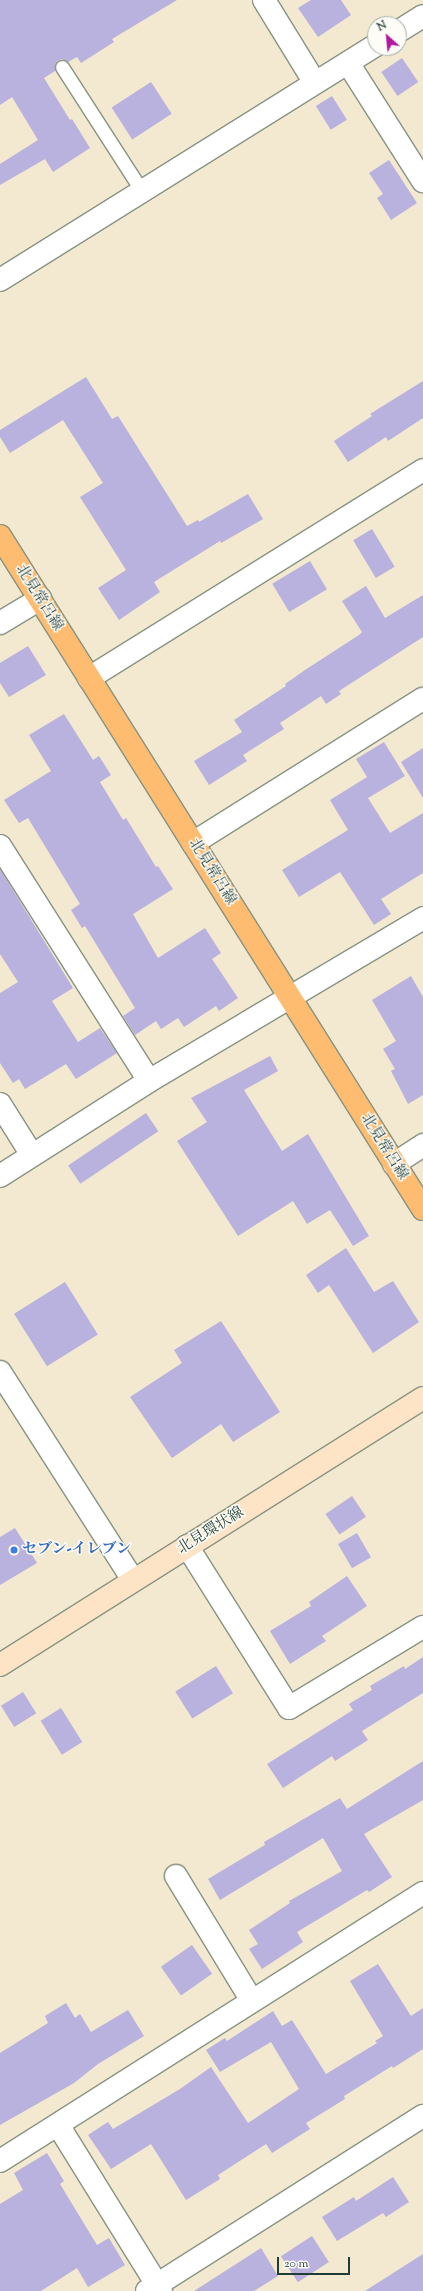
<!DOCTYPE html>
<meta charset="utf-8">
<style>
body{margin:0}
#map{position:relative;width:423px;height:2291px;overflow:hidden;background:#f2e9d0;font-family:"Sorts Mill Goudy","Noto Serif JP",serif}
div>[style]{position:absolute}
.building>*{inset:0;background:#b9b1de;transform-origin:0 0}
.roads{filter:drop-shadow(1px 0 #889382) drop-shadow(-1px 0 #889382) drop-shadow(0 1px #889382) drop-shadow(0 -1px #889382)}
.service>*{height:13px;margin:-6.5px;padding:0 6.5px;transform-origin:6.5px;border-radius:6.5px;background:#fff}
.minor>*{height:22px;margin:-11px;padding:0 11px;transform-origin:11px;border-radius:11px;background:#fff}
.secondary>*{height:22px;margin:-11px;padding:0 11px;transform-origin:11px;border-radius:11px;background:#fee4c6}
.primary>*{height:22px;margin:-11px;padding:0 11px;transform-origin:11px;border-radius:11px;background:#fdbc70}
.dots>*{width:11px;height:11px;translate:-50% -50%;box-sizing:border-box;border:2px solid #fdfcf7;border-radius:50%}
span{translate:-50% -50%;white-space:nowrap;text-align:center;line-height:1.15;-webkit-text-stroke:3px #fdfcf7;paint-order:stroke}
.street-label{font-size:15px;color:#1f3d34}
.shop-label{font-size:15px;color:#366cbe;font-weight:700}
.left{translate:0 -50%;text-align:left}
.north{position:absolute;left:367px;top:16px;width:40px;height:40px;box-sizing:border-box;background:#fdfcf7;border:1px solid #a4b0a9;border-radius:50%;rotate:333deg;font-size:11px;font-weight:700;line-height:16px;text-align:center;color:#1f3d34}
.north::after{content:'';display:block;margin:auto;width:14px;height:18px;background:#b5179e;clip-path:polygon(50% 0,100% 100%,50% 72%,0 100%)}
.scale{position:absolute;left:277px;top:2257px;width:73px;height:18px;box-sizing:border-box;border:2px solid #1f3d34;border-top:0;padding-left:5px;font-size:12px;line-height:14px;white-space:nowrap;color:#1f3d34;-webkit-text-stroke:3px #fdfcf7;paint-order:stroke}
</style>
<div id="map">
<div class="building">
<div style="clip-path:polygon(0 0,177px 0,112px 39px,114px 42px,81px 63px,77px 57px,68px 62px,62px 59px,57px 61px,55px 64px,55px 71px,44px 78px,70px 120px,72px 119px,90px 148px,53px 172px,45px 159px,0 185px,0 164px,38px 140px,12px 97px,0 105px)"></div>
<div style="clip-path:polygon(311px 0,341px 0,351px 15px,318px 37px,298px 8px)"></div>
<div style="left:402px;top:58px;width:29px;height:25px;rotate:56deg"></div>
<div style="left:151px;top:82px;width:38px;height:47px;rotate:57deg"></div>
<div style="left:332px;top:96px;width:28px;height:19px;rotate:58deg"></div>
<div style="clip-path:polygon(389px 160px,417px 203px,391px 220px,377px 198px,383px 194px,369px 173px)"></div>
<div style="clip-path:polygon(86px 377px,112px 419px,118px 416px,187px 526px,198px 520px,199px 522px,248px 494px,263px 519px,221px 543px,220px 541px,154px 582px,160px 592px,119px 620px,98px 588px,126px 570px,80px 497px,103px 483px,63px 420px,10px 453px,0 437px,0 430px)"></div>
<div style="clip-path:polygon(423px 381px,423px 418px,388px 441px,386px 437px,348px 462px,334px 441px,372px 416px,370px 414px)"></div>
<div style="left:372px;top:529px;width:44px;height:22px;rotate:59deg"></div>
<div style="left:310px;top:561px;width:33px;height:44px;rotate:59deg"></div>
<div style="clip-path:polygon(366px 586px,385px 618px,423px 595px,423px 637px,339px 691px,341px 694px,326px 704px,321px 696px,280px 723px,284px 729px,243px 755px,247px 761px,209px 785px,194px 761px,242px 732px,234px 720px,286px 686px,285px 684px,305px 670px,359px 635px,362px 632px,342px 601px)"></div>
<div style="clip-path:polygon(28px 646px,46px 675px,9px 697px,0 683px,0 663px)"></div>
<div style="clip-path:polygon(64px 714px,93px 760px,99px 756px,111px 775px,100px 782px,123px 820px,126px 818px,156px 867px,158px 866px,173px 889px,133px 914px,158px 958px,205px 928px,221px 953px,212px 959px,238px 998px,219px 1011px,216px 1006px,184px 1027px,178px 1018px,161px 1029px,156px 1021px,135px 1035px,123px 1016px,135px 1008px,85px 926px,82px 928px,71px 910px,80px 904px,28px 818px,19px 823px,4px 800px,51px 771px,29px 735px)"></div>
<div style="clip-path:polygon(384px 742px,405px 776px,368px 798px,390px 833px,423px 813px,423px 873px,381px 899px,391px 914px,374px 925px,340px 872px,299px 897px,282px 870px,348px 830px,330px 800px,367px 777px,356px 759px)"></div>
<div style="clip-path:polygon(423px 748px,423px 798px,401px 762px)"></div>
<div style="clip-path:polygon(0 869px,73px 988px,52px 1001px,78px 1042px,100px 1028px,117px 1053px,76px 1079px,66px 1064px,25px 1089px,19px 1079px,13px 1083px,0 1063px,0 993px,18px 982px,0 954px)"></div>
<div style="clip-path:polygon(411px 976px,423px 997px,423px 1095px,408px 1104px,391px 1071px,395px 1069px,383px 1049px,396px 1041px,372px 1000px)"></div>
<div style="clip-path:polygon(270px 1056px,278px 1071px,244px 1090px,282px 1151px,308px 1134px,369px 1236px,353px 1246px,330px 1210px,307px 1224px,293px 1201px,238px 1236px,177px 1141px,207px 1122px,191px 1098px)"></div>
<div style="left:146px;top:1113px;width:22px;height:94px;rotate:56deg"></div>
<div style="clip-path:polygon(346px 1248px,374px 1292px,393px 1281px,419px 1322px,373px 1353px,329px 1285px,318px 1293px,306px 1275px)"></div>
<div style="left:65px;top:1282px;width:62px;height:60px;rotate:58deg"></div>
<div style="clip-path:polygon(221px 1321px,280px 1412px,233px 1442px,221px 1424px,172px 1458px,130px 1397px,182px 1363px,174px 1350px)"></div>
<div style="left:352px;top:1496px;width:25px;height:32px;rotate:56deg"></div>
<div style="clip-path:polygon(15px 1528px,37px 1563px,0 1585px,0 1537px)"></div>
<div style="left:357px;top:1533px;width:28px;height:22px;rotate:60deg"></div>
<div style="clip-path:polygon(347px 1576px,367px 1606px,322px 1636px,326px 1641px,290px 1664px,270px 1631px,311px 1606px,309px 1602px)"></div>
<div style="clip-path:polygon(423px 1657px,423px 1693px,362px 1731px,368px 1740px,335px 1761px,332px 1756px,283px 1788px,267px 1764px,353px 1710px,349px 1704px,372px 1690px,370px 1686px,404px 1666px,405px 1669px)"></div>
<div style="left:216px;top:1666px;width:32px;height:48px;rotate:58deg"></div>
<div style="left:23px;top:1692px;width:25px;height:26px;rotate:58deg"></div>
<div style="left:61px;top:1708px;width:40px;height:24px;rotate:58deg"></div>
<div style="clip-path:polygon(423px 1761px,423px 1800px,364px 1834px,392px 1877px,369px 1892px,367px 1890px,297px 1932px,303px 1942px,262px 1969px,249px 1949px,258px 1944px,249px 1930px,290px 1903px,289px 1901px,342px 1871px,323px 1838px,220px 1900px,208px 1879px,265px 1845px,264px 1842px,340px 1798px,347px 1809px)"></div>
<div style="left:192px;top:1945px;width:35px;height:38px;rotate:55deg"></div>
<div style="clip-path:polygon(378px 1964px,411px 2016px,423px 2008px,423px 2049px,393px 2068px,392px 2066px,344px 2096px,345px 2099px,306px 2123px,310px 2129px,272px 2153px,266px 2144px,218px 2175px,220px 2179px,186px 2200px,151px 2144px,111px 2169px,88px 2135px,108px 2122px,113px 2129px,180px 2089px,211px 2067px,248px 2123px,299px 2089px,271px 2042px,220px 2072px,206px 2050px,225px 2038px,227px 2041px,273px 2011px,282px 2026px,292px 2020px,326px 2074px,377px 2043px,375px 2041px,383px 2036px,350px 1981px)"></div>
<div style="clip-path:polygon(66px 2003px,75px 2018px,80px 2014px,91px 2032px,128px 2010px,144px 2036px,98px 2064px,74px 2083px,0 2125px,0 2053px,48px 2023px,45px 2016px)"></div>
<div style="clip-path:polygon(47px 2153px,64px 2181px,60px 2184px,97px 2245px,109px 2238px,125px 2265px,88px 2287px,77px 2268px,41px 2291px,0 2291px,0 2204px,23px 2190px,14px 2173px)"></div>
<div style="clip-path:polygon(393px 2177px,409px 2202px,386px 2217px,383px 2213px,337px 2241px,322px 2217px,354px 2197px,356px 2201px)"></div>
<div style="left:312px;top:2236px;width:31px;height:37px;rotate:57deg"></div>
<div style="clip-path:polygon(261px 2248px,278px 2276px,254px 2291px,194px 2291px)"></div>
<div style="clip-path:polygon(423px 2254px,423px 2291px,365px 2291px)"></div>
</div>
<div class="roads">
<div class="service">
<div style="left:62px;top:67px;width:148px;rotate:57.2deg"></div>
</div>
<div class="minor">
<div style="left:264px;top:0;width:97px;rotate:58.4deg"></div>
<div style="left:399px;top:31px;width:28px;rotate:-32deg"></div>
<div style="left:348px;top:63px;width:140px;rotate:57.6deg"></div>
<div style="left:0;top:280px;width:442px;rotate:-32deg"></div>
<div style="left:0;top:623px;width:47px;rotate:-31deg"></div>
<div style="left:89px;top:678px;width:393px;rotate:-31.9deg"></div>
<div style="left:193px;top:843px;width:271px;rotate:-32.1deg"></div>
<div style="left:0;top:846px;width:278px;rotate:57.6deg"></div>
<div style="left:0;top:1104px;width:60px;rotate:57.9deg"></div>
<div style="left:394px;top:1164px;width:35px;rotate:-33deg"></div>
<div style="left:0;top:1176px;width:177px;rotate:-32.5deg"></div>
<div style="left:149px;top:1081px;width:319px;rotate:-30.7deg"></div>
<div style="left:0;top:1372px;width:247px;rotate:57.4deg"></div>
<div style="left:187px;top:1546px;width:191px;rotate:57.8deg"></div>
<div style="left:289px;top:1708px;width:157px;rotate:-31.2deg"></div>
<div style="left:176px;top:1876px;width:146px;rotate:58.7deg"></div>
<div style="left:58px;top:2125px;width:195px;rotate:58.2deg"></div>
<div style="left:0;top:2161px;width:501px;rotate:-32.36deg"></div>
<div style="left:147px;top:2291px;width:327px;rotate:-32.4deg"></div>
</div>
<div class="secondary">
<div style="left:0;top:1665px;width:500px;rotate:-32.26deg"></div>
</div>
<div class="primary">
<div style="left:0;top:536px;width:795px;rotate:57.85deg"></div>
</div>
</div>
<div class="dots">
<div style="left:14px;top:1550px;background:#3f7fe0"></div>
</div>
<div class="street-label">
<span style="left:39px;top:598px;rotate:58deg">北見常呂線</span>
<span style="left:212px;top:872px;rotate:58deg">北見常呂線</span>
<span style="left:384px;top:1147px;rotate:58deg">北見常呂線</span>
<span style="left:211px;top:1531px;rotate:-32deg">北見環状線</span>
</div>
<div class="shop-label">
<span class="left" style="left:22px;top:1550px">セブン-イレブン</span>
</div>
<div class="north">N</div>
<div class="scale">20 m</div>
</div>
